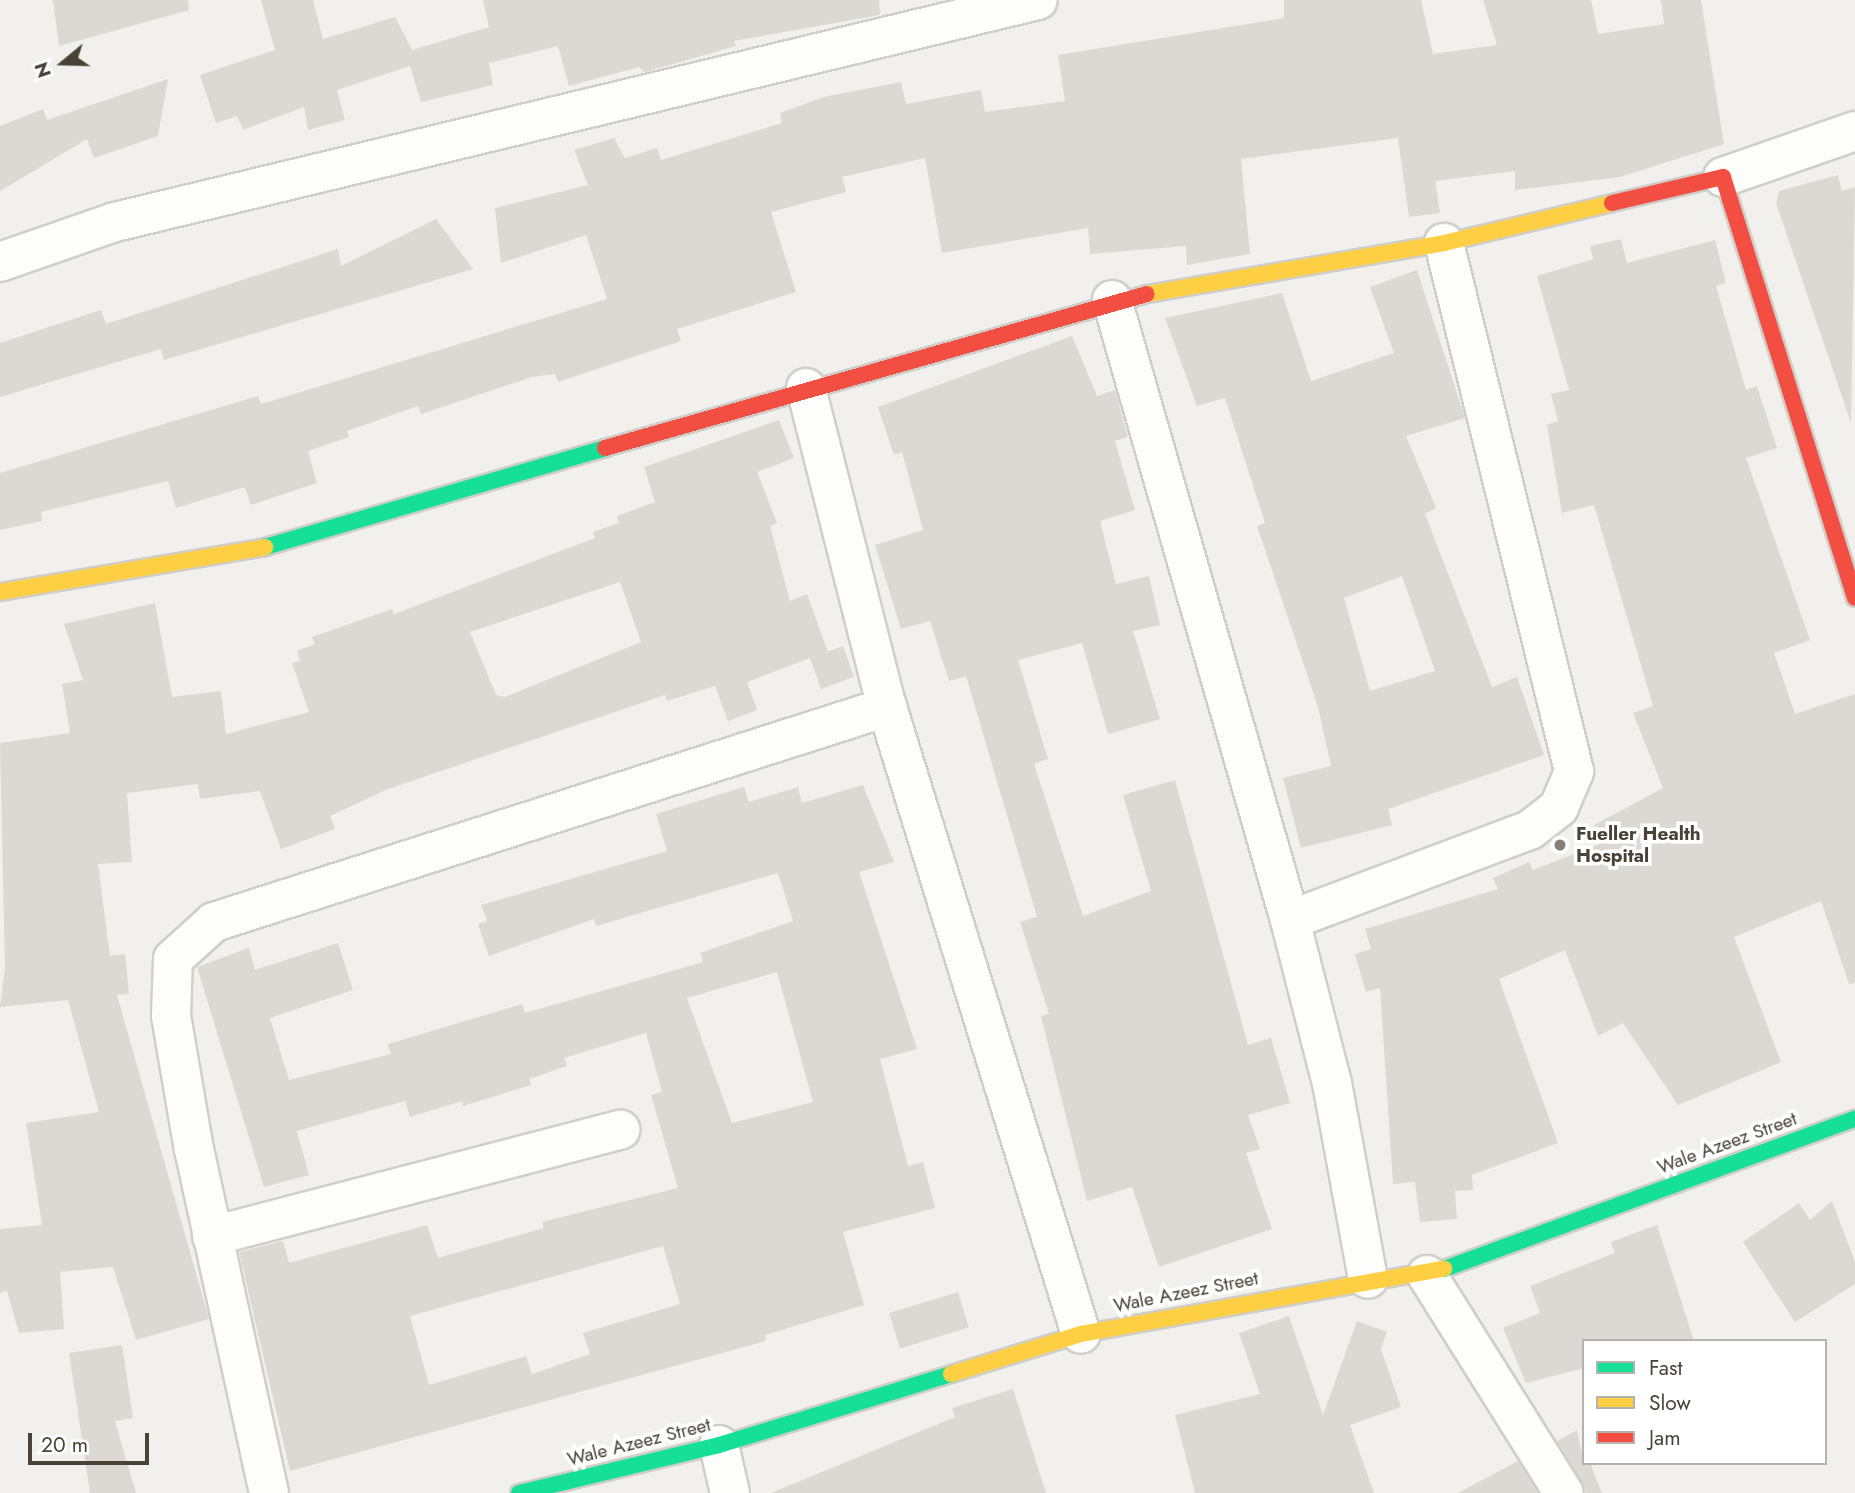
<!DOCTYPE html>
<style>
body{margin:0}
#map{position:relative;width:1855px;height:1493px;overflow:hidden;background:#f2f0ec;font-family:Jost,sans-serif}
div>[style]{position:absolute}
.building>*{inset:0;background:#dcd9d4;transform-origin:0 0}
.roads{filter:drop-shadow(2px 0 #d0cec9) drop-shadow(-2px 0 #d0cec9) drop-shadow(0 2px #d0cec9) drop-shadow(0 -2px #d0cec9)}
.street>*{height:38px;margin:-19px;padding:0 19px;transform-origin:19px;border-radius:19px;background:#fdfdfc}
.fast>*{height:16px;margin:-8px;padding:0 8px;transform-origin:8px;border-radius:8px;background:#16e098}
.slow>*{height:16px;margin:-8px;padding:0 8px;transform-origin:8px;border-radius:8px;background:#ffcf43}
.jam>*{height:16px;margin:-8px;padding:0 8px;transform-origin:8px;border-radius:8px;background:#f24e42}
.dots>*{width:19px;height:19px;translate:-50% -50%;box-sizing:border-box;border:4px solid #fff;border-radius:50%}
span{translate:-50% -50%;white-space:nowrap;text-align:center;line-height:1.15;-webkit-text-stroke:7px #fff;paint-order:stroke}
.poi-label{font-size:19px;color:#494237;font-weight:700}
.left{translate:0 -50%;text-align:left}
.street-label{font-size:19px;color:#494237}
.legend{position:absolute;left:1582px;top:1339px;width:245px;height:126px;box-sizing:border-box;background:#fff;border:2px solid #b6b3af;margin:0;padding:9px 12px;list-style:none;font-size:21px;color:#494237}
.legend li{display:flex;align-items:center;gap:14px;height:35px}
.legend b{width:35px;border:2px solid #b6b3af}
.north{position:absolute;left:28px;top:28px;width:70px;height:70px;-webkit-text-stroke:5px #fff;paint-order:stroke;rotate:251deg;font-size:19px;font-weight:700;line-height:28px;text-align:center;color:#494237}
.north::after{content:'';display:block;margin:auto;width:24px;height:32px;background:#494237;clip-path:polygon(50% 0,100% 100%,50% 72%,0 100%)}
.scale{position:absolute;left:28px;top:1433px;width:121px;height:32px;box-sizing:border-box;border:4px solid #494237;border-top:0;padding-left:9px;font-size:21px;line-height:24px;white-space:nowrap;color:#494237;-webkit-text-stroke:5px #fff;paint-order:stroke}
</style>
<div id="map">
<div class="building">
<div style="clip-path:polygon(53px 0,188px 0,189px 10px,59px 46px)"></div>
<div style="clip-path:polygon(261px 0,313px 0,323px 39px,395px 17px,412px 50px,489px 27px,483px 0,879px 0,880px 15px,734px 41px,736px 46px,645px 72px,639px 67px,569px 86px,558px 46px,489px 63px,493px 85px,421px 102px,410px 66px,337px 90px,345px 120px,308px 130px,304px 107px,243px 130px,237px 116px,216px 123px,200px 75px,275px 50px)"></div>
<div style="clip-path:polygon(1284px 0,1421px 0,1433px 54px,1497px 45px,1483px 0,1591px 0,1598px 34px,1664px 24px,1661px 0,1701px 0,1724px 144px,1620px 177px,1515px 190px,1515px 171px,1435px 181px,1440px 213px,1409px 217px,1398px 138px,1241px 159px,1250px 254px,1187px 265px,1186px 246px,1090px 254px,1088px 228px,942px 253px,925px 158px,842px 177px,846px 192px,771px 212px,796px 292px,677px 329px,681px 341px,558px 382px,555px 374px,532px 377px,421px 414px,418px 406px,347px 431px,349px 437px,308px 451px,317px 483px,251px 505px,245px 487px,176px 508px,168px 481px,41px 512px,42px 521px,0 530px,0 473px,258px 396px,261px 404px,607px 299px,586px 235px,501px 263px,495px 208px,588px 185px,574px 150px,614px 138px,625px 158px,657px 148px,661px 160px,782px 123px,780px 113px,824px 97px,901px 82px,906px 104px,981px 90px,985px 112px,1065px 101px,1058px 55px,1284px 18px)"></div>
<div style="clip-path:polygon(168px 79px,158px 136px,94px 158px,87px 139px,0 191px,0 126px,43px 109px,47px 120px)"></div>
<div style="clip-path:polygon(1838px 175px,1842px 191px,1855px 187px,1851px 423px,1776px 203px,1779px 191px)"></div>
<div style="clip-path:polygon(436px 219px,473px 269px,164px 360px,161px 349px,0 397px,0 343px,101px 310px,106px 324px,338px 249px,341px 266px)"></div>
<div style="clip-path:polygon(1621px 239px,1627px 263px,1715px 240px,1726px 283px,1716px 286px,1746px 390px,1757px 386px,1777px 448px,1746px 458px,1810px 640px,1774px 653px,1795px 714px,1855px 694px,1855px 983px,1849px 984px,1821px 901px,1734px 937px,1781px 1062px,1678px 1105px,1623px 1023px,1598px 1036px,1565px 950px,1499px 979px,1558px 1143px,1472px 1175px,1473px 1190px,1455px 1191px,1457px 1219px,1420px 1222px,1415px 1182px,1393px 1184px,1380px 988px,1366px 992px,1355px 954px,1371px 949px,1365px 929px,1498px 889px,1493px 878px,1529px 862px,1533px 870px,1602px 843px,1594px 825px,1663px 788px,1633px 713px,1653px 706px,1594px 505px,1562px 513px,1547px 425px,1558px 421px,1551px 394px,1569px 390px,1537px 276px,1593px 259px,1590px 246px)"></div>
<div style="clip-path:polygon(evenodd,1417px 270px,1465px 418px,1406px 436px,1436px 508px,1425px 514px,1492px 687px,1517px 677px,1544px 755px,1388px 809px,1392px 825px,1301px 848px,1283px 778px,1331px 766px,1318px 707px,1257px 526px,1265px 523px,1225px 398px,1197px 406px,1165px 318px,1282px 293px,1311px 381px,1394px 353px,1370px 287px,1417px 270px,1402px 576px,1435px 671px,1370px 691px,1344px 598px,1402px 576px)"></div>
<div style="clip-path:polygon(1072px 336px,1097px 396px,1115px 390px,1128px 437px,1115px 441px,1135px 510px,1100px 521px,1116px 584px,1149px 576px,1160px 625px,1133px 631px,1160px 719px,1108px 734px,1082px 643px,1018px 660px,1048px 759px,1034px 764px,1083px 916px,1151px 891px,1123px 795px,1175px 780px,1248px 1045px,1271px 1038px,1290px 1103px,1248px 1115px,1260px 1149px,1246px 1153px,1272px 1229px,1159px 1267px,1132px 1187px,1087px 1201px,1041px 1016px,1049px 1014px,1020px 922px,1037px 917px,966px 676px,949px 681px,930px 621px,901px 629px,875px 545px,923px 530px,902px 452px,894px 455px,878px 407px)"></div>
<div style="clip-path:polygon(evenodd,779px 420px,794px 458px,757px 472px,777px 523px,770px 526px,790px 601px,807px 594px,828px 652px,821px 654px,843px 646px,854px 677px,821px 689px,810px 658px,747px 682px,757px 710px,728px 721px,715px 686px,667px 701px,665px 695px,388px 789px,330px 816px,335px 829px,281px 849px,260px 791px,200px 799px,198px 784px,127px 793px,132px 862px,98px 864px,110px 956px,125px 954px,129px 994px,117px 995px,209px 1319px,136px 1340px,113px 1267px,60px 1272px,64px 1329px,19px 1333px,7px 1291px,0 1293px,0 1229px,42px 1225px,26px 1123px,99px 1112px,68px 1000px,0 1007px,5px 967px,0 743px,70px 733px,62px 684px,83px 680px,64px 624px,155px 603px,172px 697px,221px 691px,226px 734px,309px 712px,292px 663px,300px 661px,297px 651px,315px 644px,312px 637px,392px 609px,394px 614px,595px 538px,593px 532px,619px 523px,617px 516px,655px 502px,644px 467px,779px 420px,620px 582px,641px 642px,505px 697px,496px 695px,470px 632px,620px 582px)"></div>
<div style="clip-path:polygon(evenodd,863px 785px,894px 862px,859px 872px,917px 1049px,880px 1059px,908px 1166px,923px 1162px,935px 1208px,843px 1232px,864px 1305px,765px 1335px,766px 1341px,290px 1471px,239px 1252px,283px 1241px,289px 1263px,427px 1225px,438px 1258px,544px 1228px,542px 1222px,678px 1188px,651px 1095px,662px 1092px,646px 1033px,564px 1058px,567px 1066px,529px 1079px,531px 1085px,463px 1106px,462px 1101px,410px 1117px,405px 1101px,297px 1131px,309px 1175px,264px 1187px,197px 967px,249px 948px,255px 970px,338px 943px,353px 990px,270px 1018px,289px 1080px,391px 1054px,388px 1044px,522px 1004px,525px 1013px,703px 962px,700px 953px,793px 921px,778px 873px,596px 926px,594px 919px,489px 956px,478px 924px,487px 921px,481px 905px,667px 851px,656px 814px,744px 787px,749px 802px,798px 787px,802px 803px,863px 785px,777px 972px,813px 1102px,732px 1123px,687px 998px,777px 972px,863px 785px,663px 1246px,680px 1304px,583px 1333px,590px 1354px,532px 1374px,526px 1356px,429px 1385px,410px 1316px,663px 1246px)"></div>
<div style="clip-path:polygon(1832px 1201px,1855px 1262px,1855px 1284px,1795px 1322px,1743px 1242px,1799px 1203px,1810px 1220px)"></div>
<div style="clip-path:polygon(1657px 1225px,1694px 1341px,1584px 1341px,1584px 1368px,1526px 1383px,1503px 1328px,1540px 1313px,1530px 1286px,1615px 1253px,1611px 1242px)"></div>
<div style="left:958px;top:1292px;width:37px;height:72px;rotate:73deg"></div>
<div style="clip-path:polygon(1289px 1316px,1323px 1415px,1357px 1321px,1387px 1332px,1381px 1349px,1401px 1407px,1350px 1425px,1374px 1493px,1195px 1493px,1175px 1415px,1260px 1394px,1239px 1333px)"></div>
<div style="clip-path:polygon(122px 1345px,133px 1418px,115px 1421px,136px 1493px,90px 1493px,69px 1353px)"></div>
<div style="clip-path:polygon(1013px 1389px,1046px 1493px,771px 1493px,955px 1417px,952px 1408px)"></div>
<div style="clip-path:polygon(1577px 1430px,1584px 1463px,1590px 1463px,1602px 1493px,1586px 1493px,1557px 1441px)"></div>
<div style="clip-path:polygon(1518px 1461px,1538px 1493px,1458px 1493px)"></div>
</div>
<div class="roads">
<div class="street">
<div style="left:1723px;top:177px;width:140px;rotate:-19.2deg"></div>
<div style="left:0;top:262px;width:122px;rotate:-19.2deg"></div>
<div style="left:115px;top:222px;width:949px;rotate:-13.52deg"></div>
<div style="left:1112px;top:300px;width:645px;rotate:73.98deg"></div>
<div style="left:1290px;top:920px;width:168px;rotate:75.6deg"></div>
<div style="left:1332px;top:1083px;width:199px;rotate:79.6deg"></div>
<div style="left:806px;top:388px;width:329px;rotate:75.8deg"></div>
<div style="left:887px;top:707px;width:656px;rotate:72.81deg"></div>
<div style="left:1290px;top:920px;width:256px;rotate:-20.6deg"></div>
<div style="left:1530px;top:830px;width:37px;rotate:-38deg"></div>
<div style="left:1559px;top:807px;width:39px;rotate:-67deg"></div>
<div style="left:1574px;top:771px;width:544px;rotate:-103.83deg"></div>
<div style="left:212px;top:1236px;width:422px;rotate:-14.6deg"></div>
<div style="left:1427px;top:1275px;width:257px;rotate:57.9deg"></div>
<div style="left:719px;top:1445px;width:49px;rotate:77.1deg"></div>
<div style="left:269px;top:1493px;width:351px;rotate:-102.3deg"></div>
<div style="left:194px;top:1150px;width:136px;rotate:-99.7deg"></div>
<div style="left:171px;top:1016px;width:57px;rotate:-88deg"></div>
<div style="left:173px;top:959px;width:55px;rotate:-42.1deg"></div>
<div style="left:214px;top:922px;width:707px;rotate:-17.72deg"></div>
</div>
<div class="fast">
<div style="left:265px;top:547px;width:354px;rotate:-16.2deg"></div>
<div style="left:1444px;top:1269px;width:438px;rotate:-20.1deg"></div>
<div style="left:519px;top:1493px;width:206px;rotate:-13.5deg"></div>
<div style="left:719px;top:1445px;width:243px;rotate:-17deg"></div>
</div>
<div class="slow">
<div style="left:1147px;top:294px;width:301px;rotate:-9.7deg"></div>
<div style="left:1444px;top:243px;width:173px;rotate:-13.4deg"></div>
<div style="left:0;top:592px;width:269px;rotate:-9.6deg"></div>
<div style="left:951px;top:1374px;width:136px;rotate:-17.1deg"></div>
<div style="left:1081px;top:1334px;width:369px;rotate:-10.2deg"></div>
</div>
<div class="jam">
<div style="left:1612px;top:203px;width:114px;rotate:-13.2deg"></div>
<div style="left:1723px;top:177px;width:441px;rotate:72.6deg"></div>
<div style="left:605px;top:448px;width:563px;rotate:-15.86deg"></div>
</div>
</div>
<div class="dots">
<div style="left:1560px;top:845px;background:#847f76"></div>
</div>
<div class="poi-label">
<span class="left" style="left:1576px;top:845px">Fueller Health<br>Hospital</span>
</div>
<div class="street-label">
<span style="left:1727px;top:1143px;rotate:-20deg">Wale Azeez Street</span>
<span style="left:1186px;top:1292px;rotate:-11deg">Wale Azeez Street</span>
<span style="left:639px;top:1442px;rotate:-14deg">Wale Azeez Street</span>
</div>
<ul class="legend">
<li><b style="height:9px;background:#16e098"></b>Fast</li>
<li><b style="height:9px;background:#ffcf43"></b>Slow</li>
<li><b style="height:9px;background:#f24e42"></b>Jam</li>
</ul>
<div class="north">N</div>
<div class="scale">20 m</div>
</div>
